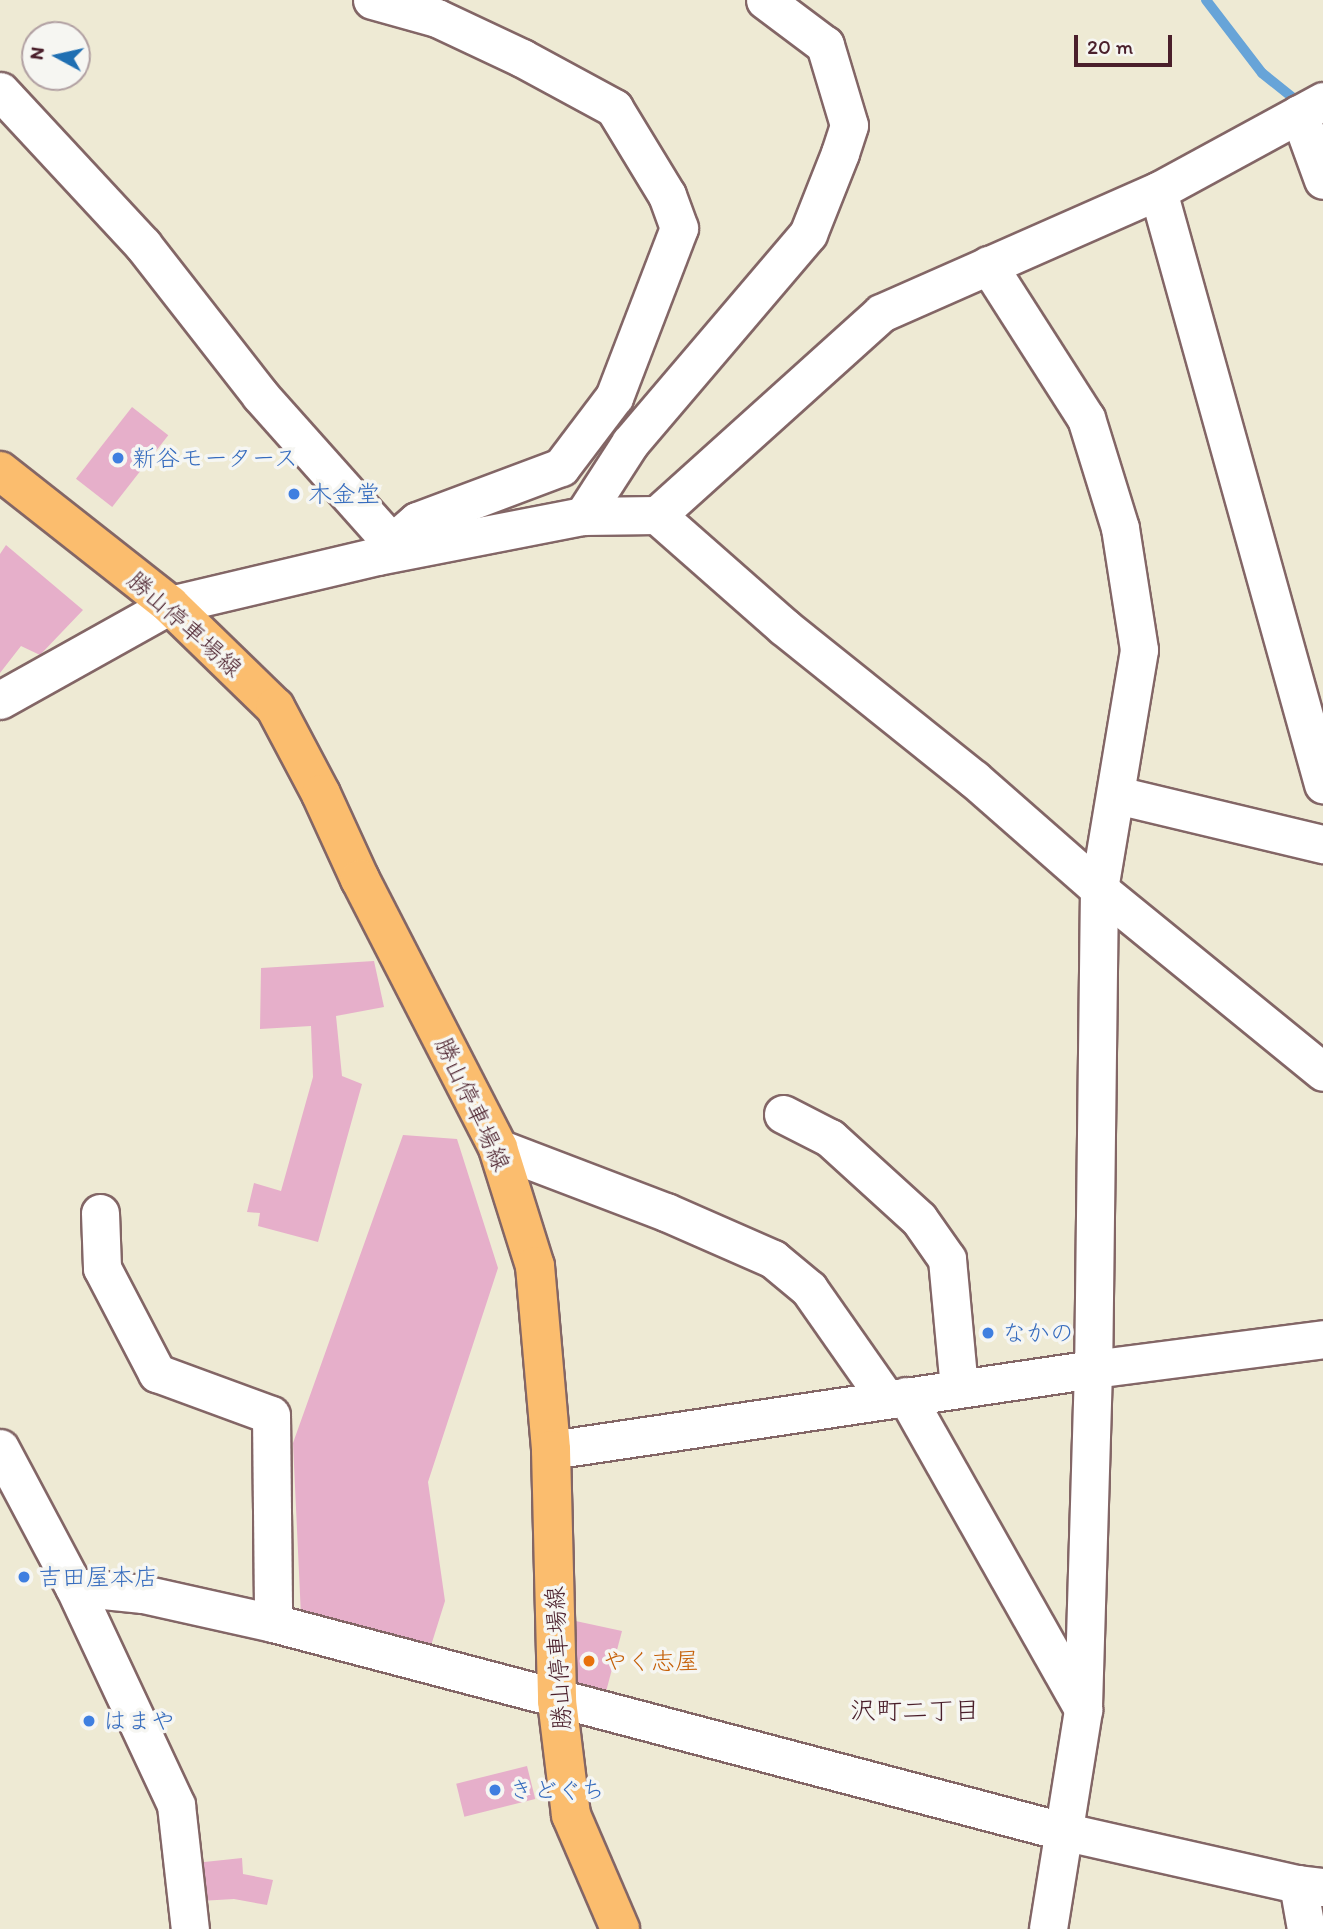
<!DOCTYPE html>
<meta charset="utf-8">
<style>
body{margin:0}
#map{position:relative;width:1323px;height:1929px;overflow:hidden;background:#eeead4;font-family:Itim,"Klee One",sans-serif}
div>[style]{position:absolute}
.stream>*{height:10px;margin:-5px;padding:0 5px;transform-origin:5px;border-radius:5px;background:#67a4d8}
.building>*{inset:0;background:#e6afca;transform-origin:0 0}
.roads{filter:drop-shadow(2px 0 #836666) drop-shadow(-2px 0 #836666) drop-shadow(0 2px #836666) drop-shadow(0 -2px #836666)}
.minor>*{height:37px;margin:-18.5px;padding:0 18.5px;transform-origin:18.5px;border-radius:18.5px;background:#fff}
.major>*{height:38px;margin:-19px;padding:0 19px;transform-origin:19px;border-radius:19px;background:#fbbd6e}
.dots>*{width:19px;height:19px;translate:-50% -50%;box-sizing:border-box;border:4px solid #f6f6f2;border-radius:50%}
span{translate:-50% -50%;white-space:nowrap;text-align:center;line-height:1.15;-webkit-text-stroke:7px #f6f6f2;paint-order:stroke}
.shop-label{font-size:24px;color:#366cbe}
.left{translate:0 -50%;text-align:left}
.street-label{font-size:24px;color:#4a1f2b}
.food-label{font-size:24px;color:#c56008}
.neighbourhood-label{font-size:26px;color:#4a1f2b}
.north{position:absolute;left:21px;top:21px;width:70px;height:70px;box-sizing:border-box;background:#f6f6f2;border:2px solid #b1a0a2;border-radius:50%;rotate:278deg;font-size:19px;font-weight:700;line-height:28px;text-align:center;color:#4a1f2b}
.north::after{content:'';display:block;margin:auto;width:24px;height:32px;background:#1f6fb2;clip-path:polygon(50% 0,100% 100%,50% 72%,0 100%)}
.scale{position:absolute;left:1074px;top:35px;width:98px;height:32px;box-sizing:border-box;border:4px solid #4a1f2b;border-top:0;padding-left:9px;font-size:21px;line-height:24px;white-space:nowrap;color:#4a1f2b;-webkit-text-stroke:5px #f6f6f2;paint-order:stroke}
</style>
<div id="map">
<div class="stream">
<div style="left:1206px;top:0;width:92px;rotate:52.5deg"></div>
<div style="left:1262px;top:73px;width:51px;rotate:38.7deg"></div>
</div>
<div class="building">
<div style="left:132px;top:407px;width:46px;height:91px;rotate:38deg"></div>
<div style="clip-path:polygon(6px 545px,83px 610px,40px 655px,21px 646px,0 673px,0 554px)"></div>
<div style="clip-path:polygon(374px 961px,384px 1007px,336px 1016px,342px 1076px,362px 1084px,318px 1242px,258px 1226px,260px 1213px,247px 1212px,254px 1183px,281px 1191px,313px 1077px,311px 1026px,260px 1029px,261px 968px)"></div>
<div style="clip-path:polygon(403px 1135px,457px 1139px,498px 1268px,428px 1482px,445px 1601px,429px 1652px,301px 1616px,293px 1443px)"></div>
<div style="clip-path:polygon(571px 1620px,622px 1631px,602px 1707px,569px 1699px)"></div>
<div style="left:527px;top:1766px;width:34px;height:73px;rotate:76deg"></div>
<div style="clip-path:polygon(242px 1858px,243px 1874px,273px 1880px,267px 1905px,234px 1899px,200px 1901px,195px 1863px)"></div>
</div>
<div class="roads">
<div class="minor">
<div style="left:372px;top:0;width:67px;rotate:15.5deg"></div>
<div style="left:437px;top:18px;width:94px;rotate:25.2deg"></div>
<div style="left:522px;top:58px;width:105px;rotate:28.5deg"></div>
<div style="left:614px;top:108px;width:102px;rotate:58.7deg"></div>
<div style="left:667px;top:195px;width:35px;rotate:70deg"></div>
<div style="left:679px;top:228px;width:181px;rotate:111deg"></div>
<div style="left:614px;top:397px;width:88px;rotate:127.1deg"></div>
<div style="left:561px;top:467px;width:154px;rotate:159.4deg"></div>
<div style="left:417px;top:521px;width:52px;rotate:138.9deg"></div>
<div style="left:0;top:91px;width:210px;rotate:47.1deg"></div>
<div style="left:143px;top:245px;width:190px;rotate:52deg"></div>
<div style="left:260px;top:395px;width:198px;rotate:48.3deg"></div>
<div style="left:1299px;top:114px;width:70px;rotate:70deg"></div>
<div style="left:1158px;top:191px;width:616px;rotate:74.45deg"></div>
<div style="left:988px;top:265px;width:182px;rotate:57.4deg"></div>
<div style="left:1086px;top:418px;width:115px;rotate:72.8deg"></div>
<div style="left:1120px;top:528px;width:123px;rotate:81.1deg"></div>
<div style="left:1139px;top:650px;width:242px;rotate:99.5deg"></div>
<div style="left:1099px;top:889px;width:480px;rotate:90.7deg"></div>
<div style="left:1093px;top:1369px;width:341px;rotate:91.7deg"></div>
<div style="left:1083px;top:1710px;width:222px;rotate:99.1deg"></div>
<div style="left:657px;top:515px;width:169px;rotate:41.4deg"></div>
<div style="left:784px;top:627px;width:243px;rotate:38.7deg"></div>
<div style="left:974px;top:779px;width:167px;rotate:41.3deg"></div>
<div style="left:1099px;top:889px;width:289px;rotate:39.2deg"></div>
<div style="left:583px;top:516px;width:87px;rotate:-57.2deg"></div>
<div style="left:630px;top:443px;width:275px;rotate:-49.6deg"></div>
<div style="left:808px;top:234px;width:87px;rotate:-68.4deg"></div>
<div style="left:840px;top:153px;width:29px;rotate:-72deg"></div>
<div style="left:849px;top:125px;width:84px;rotate:-106.7deg"></div>
<div style="left:825px;top:45px;width:75px;rotate:-143.1deg"></div>
<div style="left:0;top:700px;width:195px;rotate:-29.2deg"></div>
<div style="left:170px;top:605px;width:213px;rotate:-13.3deg"></div>
<div style="left:377px;top:556px;width:210px;rotate:-11deg"></div>
<div style="left:583px;top:516px;width:74px;rotate:-0.8deg"></div>
<div style="left:657px;top:515px;width:302px;rotate:-42deg"></div>
<div style="left:881px;top:313px;width:303px;rotate:-23.8deg"></div>
<div style="left:1158px;top:191px;width:188px;rotate:-28.6deg"></div>
<div style="left:1117px;top:795px;width:212px;rotate:13.4deg"></div>
<div style="left:783px;top:1114px;width:53px;rotate:27.1deg"></div>
<div style="left:830px;top:1138px;width:120px;rotate:42.3deg"></div>
<div style="left:919px;top:1219px;width:49px;rotate:55deg"></div>
<div style="left:947px;top:1259px;width:130px;rotate:84.7deg"></div>
<div style="left:498px;top:1148px;width:180px;rotate:20.9deg"></div>
<div style="left:666px;top:1212px;width:117px;rotate:23.7deg"></div>
<div style="left:773px;top:1259px;width:47px;rotate:39.8deg"></div>
<div style="left:809px;top:1289px;width:134px;rotate:55deg"></div>
<div style="left:100px;top:1213px;width:55px;rotate:87.9deg"></div>
<div style="left:102px;top:1268px;width:119px;rotate:62.4deg"></div>
<div style="left:157px;top:1373px;width:121px;rotate:20.2deg"></div>
<div style="left:271px;top:1415px;width:208px;rotate:89.4deg"></div>
<div style="left:906px;top:1396px;width:360px;rotate:60.5deg"></div>
<div style="left:0;top:1448px;width:157px;rotate:62deg"></div>
<div style="left:74px;top:1587px;width:241px;rotate:64.9deg"></div>
<div style="left:176px;top:1805px;width:125px;rotate:83.6deg"></div>
<div style="left:551px;top:1450px;width:548px;rotate:-8.5deg"></div>
<div style="left:1093px;top:1369px;width:232px;rotate:-7.4deg"></div>
<div style="left:74px;top:1587px;width:69px;rotate:5.8deg"></div>
<div style="left:143px;top:1594px;width:133px;rotate:12.6deg"></div>
<div style="left:273px;top:1623px;width:816px;rotate:14.77deg"></div>
<div style="left:1062px;top:1831px;width:242px;rotate:12.7deg"></div>
<div style="left:1298px;top:1884px;width:25px;rotate:7deg"></div>
<div style="left:1298px;top:1884px;width:46px;rotate:79.9deg"></div>
</div>
<div class="major">
<div style="left:0;top:471px;width:216px;rotate:38.2deg"></div>
<div style="left:170px;top:605px;width:146px;rotate:44.2deg"></div>
<div style="left:275px;top:707px;width:98px;rotate:62.1deg"></div>
<div style="left:321px;top:794px;width:94px;rotate:65.4deg"></div>
<div style="left:360px;top:879px;width:302px;rotate:62.8deg"></div>
<div style="left:498px;top:1148px;width:124px;rotate:72.6deg"></div>
<div style="left:535px;top:1266px;width:185px;rotate:85deg"></div>
<div style="left:551px;top:1450px;width:251px;rotate:88.6deg"></div>
<div style="left:557px;top:1701px;width:115px;rotate:83deg"></div>
<div style="left:571px;top:1815px;width:124px;rotate:66.7deg"></div>
</div>
</div>
<div class="dots">
<div style="left:118px;top:458px;background:#3f7fe0"></div>
<div style="left:294px;top:494px;background:#3f7fe0"></div>
<div style="left:988px;top:1333px;background:#3f7fe0"></div>
<div style="left:24px;top:1577px;background:#3f7fe0"></div>
<div style="left:589px;top:1661px;background:#e8710a"></div>
<div style="left:89px;top:1721px;background:#3f7fe0"></div>
<div style="left:495px;top:1790px;background:#3f7fe0"></div>
</div>
<div class="shop-label">
<span class="left" style="left:132px;top:458px">新谷モータース</span>
<span class="left" style="left:308px;top:494px">木金堂</span>
<span class="left" style="left:1002px;top:1333px">なかの</span>
<span class="left" style="left:38px;top:1577px">吉田屋本店</span>
<span class="left" style="left:103px;top:1721px">はまや</span>
<span class="left" style="left:509px;top:1790px">きどぐち</span>
</div>
<div class="street-label">
<span style="left:185px;top:624px;rotate:42deg">勝山停車場線</span>
<span style="left:473px;top:1104px;rotate:65deg">勝山停車場線</span>
<span style="left:558px;top:1658px;rotate:-93deg">勝山停車場線</span>
</div>
<div class="food-label">
<span class="left" style="left:603px;top:1661px">やく志屋</span>
</div>
<div class="neighbourhood-label">
<span style="left:915px;top:1711px">沢町二丁目</span>
</div>
<div class="north">N</div>
<div class="scale">20 m</div>
</div>
